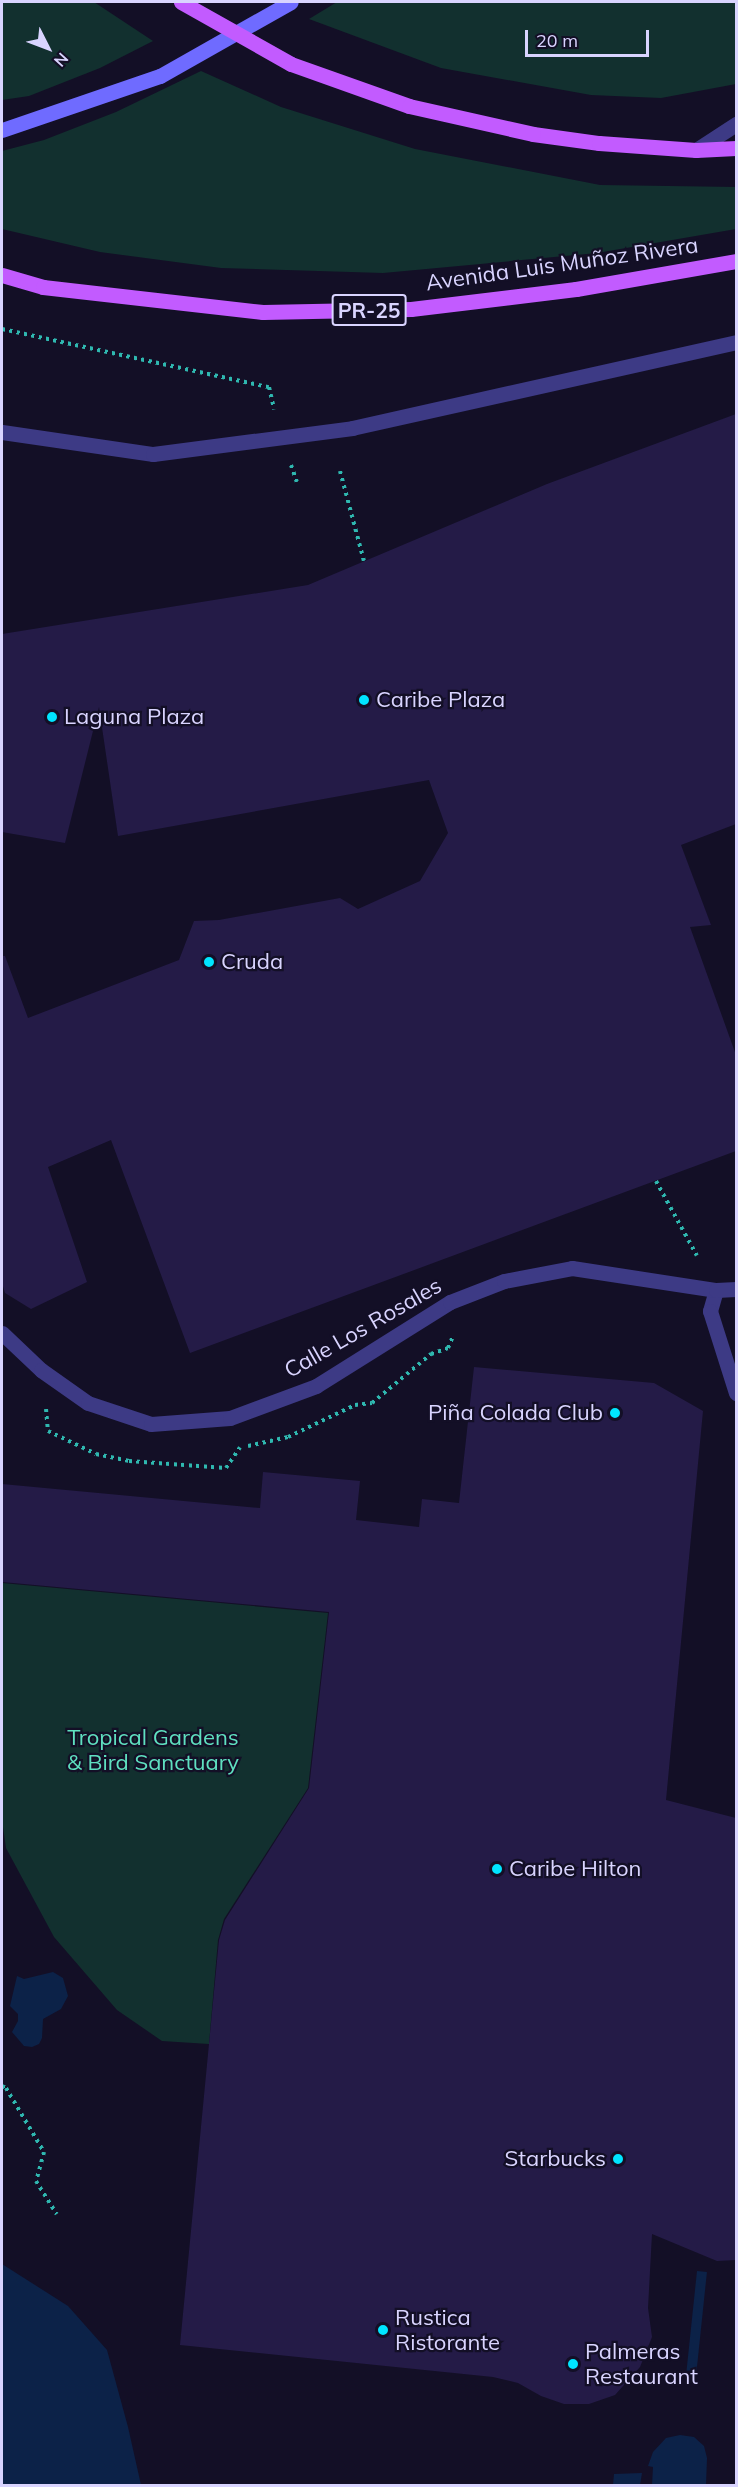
<!DOCTYPE html>
<meta charset="utf-8">
<style>
body{margin:0}
#map{position:relative;width:738px;height:2487px;overflow:hidden;background:#130f26;font-family:Mulish,sans-serif}
div>[style]{position:absolute}
.green>*{inset:0;background:#12302f}
.water>*{inset:0;background:#0c2248;transform-origin:0 0}
.building>*{inset:0;background:#241b47}
.path>*{height:4px;margin-top:-2px;transform-origin:0;background:repeating-linear-gradient(90deg,#2fb8b0 0 3px,transparent 0 7.5px)}
.lane>*{height:15px;margin:-7.5px;padding:0 7.5px;transform-origin:7.5px;border-radius:7.5px;background:#3d3a85}
.street>*{height:15px;margin:-7.5px;padding:0 7.5px;transform-origin:7.5px;border-radius:7.5px;background:#3d3a85}
.secondary>*{height:15px;margin:-7.5px;padding:0 7.5px;transform-origin:7.5px;border-radius:7.5px;background:#6f6bff}
.primary>*{height:15px;margin:-7.5px;padding:0 7.5px;transform-origin:7.5px;border-radius:7.5px;background:#c25bff}
.primary-bridge>*{height:15px;margin:-7.5px;padding:0 7.5px;transform-origin:7.5px;border-radius:7.5px;background:#c25bff}
.dots>*{width:16px;height:16px;translate:-50% -50%;box-sizing:border-box;border:3px solid #130f26;border-radius:50%}
span{translate:-50% -50%;white-space:nowrap;text-align:center;line-height:1.15;-webkit-text-stroke:4.5px #130f26;paint-order:stroke}
.shield-label span{padding:2px 4px;background:#130f26;border:2px solid;border-radius:4px;-webkit-text-stroke-width:0}
.shield-label{font-size:21px;color:#d9d4ff;font-weight:700}
.street-label{font-size:22px;color:#d9d4ff}
.poi-label{font-size:22px;color:#d9d4ff}
.left{translate:0 -50%;text-align:left}
.right{translate:-100% -50%;text-align:right}
.park-label{font-size:22px;color:#5fe0c0}
.frame{position:absolute;inset:0;border:3px solid #d9d4ff;pointer-events:none}
.north{position:absolute;left:18px;top:18px;width:60px;height:60px;-webkit-text-stroke:4px #130f26;paint-order:stroke;rotate:132deg;font-size:16px;font-weight:700;line-height:24px;text-align:center;color:#d9d4ff}
.north::after{content:'';display:block;margin:auto;width:21px;height:27px;background:#d9d4ff;clip-path:polygon(50% 0,100% 100%,50% 72%,0 100%)}
.scale{position:absolute;left:525px;top:30px;width:124px;height:27px;box-sizing:border-box;border:3px solid #d9d4ff;border-top:0;padding-left:8px;font-size:18px;line-height:21px;white-space:nowrap;color:#d9d4ff;-webkit-text-stroke:4px #130f26;paint-order:stroke}
</style>
<div id="map">
<div class="green">
<div style="clip-path:polygon(2px 2px,94px 2px,153px 41px,100px 68px,29px 96px,2px 100px)"></div>
<div style="clip-path:polygon(337px 2px,736px 2px,736px 84px,661px 98px,591px 95px,441px 68px,309px 19px)"></div>
<div style="clip-path:polygon(201px 71px,281px 107px,415px 149px,600px 185px,736px 187px,736px 229px,597px 253px,383px 273px,221px 268px,100px 252px,2px 229px,2px 151px,44px 140px,116px 112px)"></div>
<div style="clip-path:polygon(2px 1583px,328px 1613px,308px 1788px,224px 1919px,218px 1940px,209px 2044px,162px 2041px,117px 2010px,54px 1937px,6px 1848px,2px 1820px)"></div>
</div>
<div class="water">
<div style="clip-path:polygon(53px 1972px,63px 1978px,68px 1996px,61px 2009px,43px 2019px,42px 2038px,39px 2044px,32px 2047px,24px 2046px,12px 2032px,18px 2021px,18px 2014px,10px 2006px,17px 1976px,24px 1979px)"></div>
<div style="clip-path:polygon(2px 2264px,68px 2306px,107px 2350px,128px 2427px,141px 2485px,2px 2485px)"></div>
<div style="left:697px;top:2271px;width:10px;height:100px;rotate:6deg"></div>
<div style="clip-path:polygon(680px 2435px,694px 2437px,704px 2446px,707px 2458px,706px 2485px,652px 2485px,653px 2467px,648px 2466px,653px 2452px,666px 2438px)"></div>
<div style="clip-path:polygon(642px 2473px,640px 2485px,613px 2485px,614px 2474px)"></div>
</div>
<div class="building">
<div style="clip-path:polygon(736px 414px,736px 824px,681px 845px,711px 925px,690px 927px,736px 1055px,736px 1151px,190px 1353px,111px 1140px,48px 1167px,87px 1282px,31px 1309px,5px 1293px,2px 1283px,2px 956px,5px 956px,28px 1018px,179px 960px,194px 921px,219px 920px,340px 898px,358px 909px,420px 881px,448px 833px,429px 780px,118px 836px,99px 707px,65px 843px,2px 832px,2px 634px,308px 585px,547px 484px)"></div>
<div style="clip-path:polygon(474px 1367px,654px 1383px,703px 1411px,666px 1800px,736px 1818px,736px 2260px,717px 2261px,652px 2234px,648px 2308px,652px 2337px,640px 2367px,615px 2395px,589px 2404px,564px 2404px,541px 2396px,518px 2383px,493px 2377px,180px 2345px,219px 1940px,225px 1920px,309px 1788px,329px 1612px,2px 1582px,2px 1484px,260px 1508px,263px 1472px,360px 1481px,356px 1520px,419px 1527px,422px 1499px,459px 1503px)"></div>
</div>
<div class="path">
<div style="left:2px;top:329px;width:273px;rotate:12.3deg"></div>
<div style="left:269px;top:387px;width:23px;rotate:77deg"></div>
<div style="left:291px;top:465px;width:18px;rotate:71deg"></div>
<div style="left:340px;top:471px;width:93px;rotate:75.1deg"></div>
<div style="left:656px;top:1181px;width:85px;rotate:61.3deg"></div>
<div style="left:46px;top:1409px;width:22px;rotate:85deg"></div>
<div style="left:48px;top:1431px;width:53px;rotate:25.6deg"></div>
<div style="left:96px;top:1454px;width:34px;rotate:12deg"></div>
<div style="left:129px;top:1461px;width:97px;rotate:4.1deg"></div>
<div style="left:226px;top:1468px;width:25px;rotate:-56deg"></div>
<div style="left:248px;top:1446px;width:41px;rotate:-12.7deg"></div>
<div style="left:288px;top:1437px;width:74px;rotate:-25.5deg"></div>
<div style="left:355px;top:1405px;width:17px;rotate:-7deg"></div>
<div style="left:372px;top:1403px;width:77px;rotate:-39.7deg"></div>
<div style="left:431px;top:1354px;width:18px;rotate:-19deg"></div>
<div style="left:448px;top:1348px;width:13px;rotate:-67deg"></div>
<div style="left:2px;top:2086px;width:4px;rotate:27deg"></div>
<div style="left:6px;top:2088px;width:74px;rotate:59.3deg"></div>
<div style="left:44px;top:2152px;width:30px;rotate:105deg"></div>
<div style="left:36px;top:2181px;width:39px;rotate:58deg"></div>
</div>
<div class="lane">
<div style="left:696px;top:150px;width:48px;rotate:-33deg"></div>
<div style="left:716px;top:1290px;width:22px;rotate:106deg"></div>
<div style="left:710px;top:1311px;width:86px;rotate:72.4deg"></div>
</div>
<div class="street">
<div style="left:2px;top:432px;width:153px;rotate:8.3deg"></div>
<div style="left:153px;top:454px;width:201px;rotate:-7.4deg"></div>
<div style="left:352px;top:428px;width:394px;rotate:-12.6deg"></div>
<div style="left:2px;top:1333px;width:54px;rotate:43.5deg"></div>
<div style="left:41px;top:1370px;width:57px;rotate:35.1deg"></div>
<div style="left:88px;top:1403px;width:66px;rotate:18.4deg"></div>
<div style="left:151px;top:1424px;width:79px;rotate:-4.3deg"></div>
<div style="left:230px;top:1418px;width:92px;rotate:-20.4deg"></div>
<div style="left:316px;top:1386px;width:158px;rotate:-32.1deg"></div>
<div style="left:450px;top:1302px;width:58px;rotate:-21.3deg"></div>
<div style="left:504px;top:1281px;width:69px;rotate:-10.8deg"></div>
<div style="left:572px;top:1268px;width:146px;rotate:8.7deg"></div>
<div style="left:716px;top:1290px;width:20px;rotate:-3deg"></div>
</div>
<div class="secondary">
<div style="left:2px;top:130px;width:167px;rotate:-18.9deg"></div>
<div style="left:160px;top:76px;width:150px;rotate:-29.5deg"></div>
</div>
<div class="primary">
<div style="left:533px;top:134px;width:67px;rotate:7.8deg"></div>
<div style="left:599px;top:143px;width:97px;rotate:4.1deg"></div>
<div style="left:696px;top:150px;width:40px;rotate:-2.9deg"></div>
<div style="left:2px;top:275px;width:43px;rotate:16.3deg"></div>
<div style="left:43px;top:287px;width:221px;rotate:6.5deg"></div>
<div style="left:263px;top:312px;width:148px;rotate:-1.2deg"></div>
<div style="left:411px;top:309px;width:166px;rotate:-6.9deg"></div>
<div style="left:576px;top:289px;width:162px;rotate:-9.9deg"></div>
</div>
<div class="primary-bridge">
<div style="left:181px;top:2px;width:126px;rotate:29.4deg"></div>
<div style="left:291px;top:64px;width:125px;rotate:19.6deg"></div>
<div style="left:409px;top:106px;width:127px;rotate:12.7deg"></div>
</div>
<div class="dots">
<div style="left:364px;top:700px;background:#00e5ff"></div>
<div style="left:52px;top:717px;background:#00e5ff"></div>
<div style="left:209px;top:962px;background:#00e5ff"></div>
<div style="left:615px;top:1413px;background:#00e5ff"></div>
<div style="left:497px;top:1869px;background:#00e5ff"></div>
<div style="left:618px;top:2159px;background:#00e5ff"></div>
<div style="left:383px;top:2330px;background:#00e5ff"></div>
<div style="left:573px;top:2364px;background:#00e5ff"></div>
</div>
<div class="shield-label">
<span style="left:369px;top:310px">PR-25</span>
</div>
<div class="street-label">
<span style="left:562px;top:264px;rotate:-8deg">Avenida Luis Muñoz Rivera</span>
<span style="left:363px;top:1328px;rotate:-30deg">Calle Los Rosales</span>
</div>
<div class="poi-label">
<span class="left" style="left:376px;top:700px">Caribe Plaza</span>
<span class="left" style="left:64px;top:717px">Laguna Plaza</span>
<span class="left" style="left:221px;top:962px">Cruda</span>
<span class="right" style="left:603px;top:1413px">Piña Colada Club</span>
<span class="left" style="left:509px;top:1869px">Caribe Hilton</span>
<span class="right" style="left:606px;top:2159px">Starbucks</span>
<span class="left" style="left:395px;top:2330px">Rustica<br>Ristorante</span>
<span class="left" style="left:585px;top:2364px">Palmeras<br>Restaurant</span>
</div>
<div class="park-label">
<span style="left:153px;top:1750px">Tropical Gardens<br>&amp; Bird Sanctuary</span>
</div>
<div class="frame"></div>
<div class="north">N</div>
<div class="scale">20 m</div>
</div>
